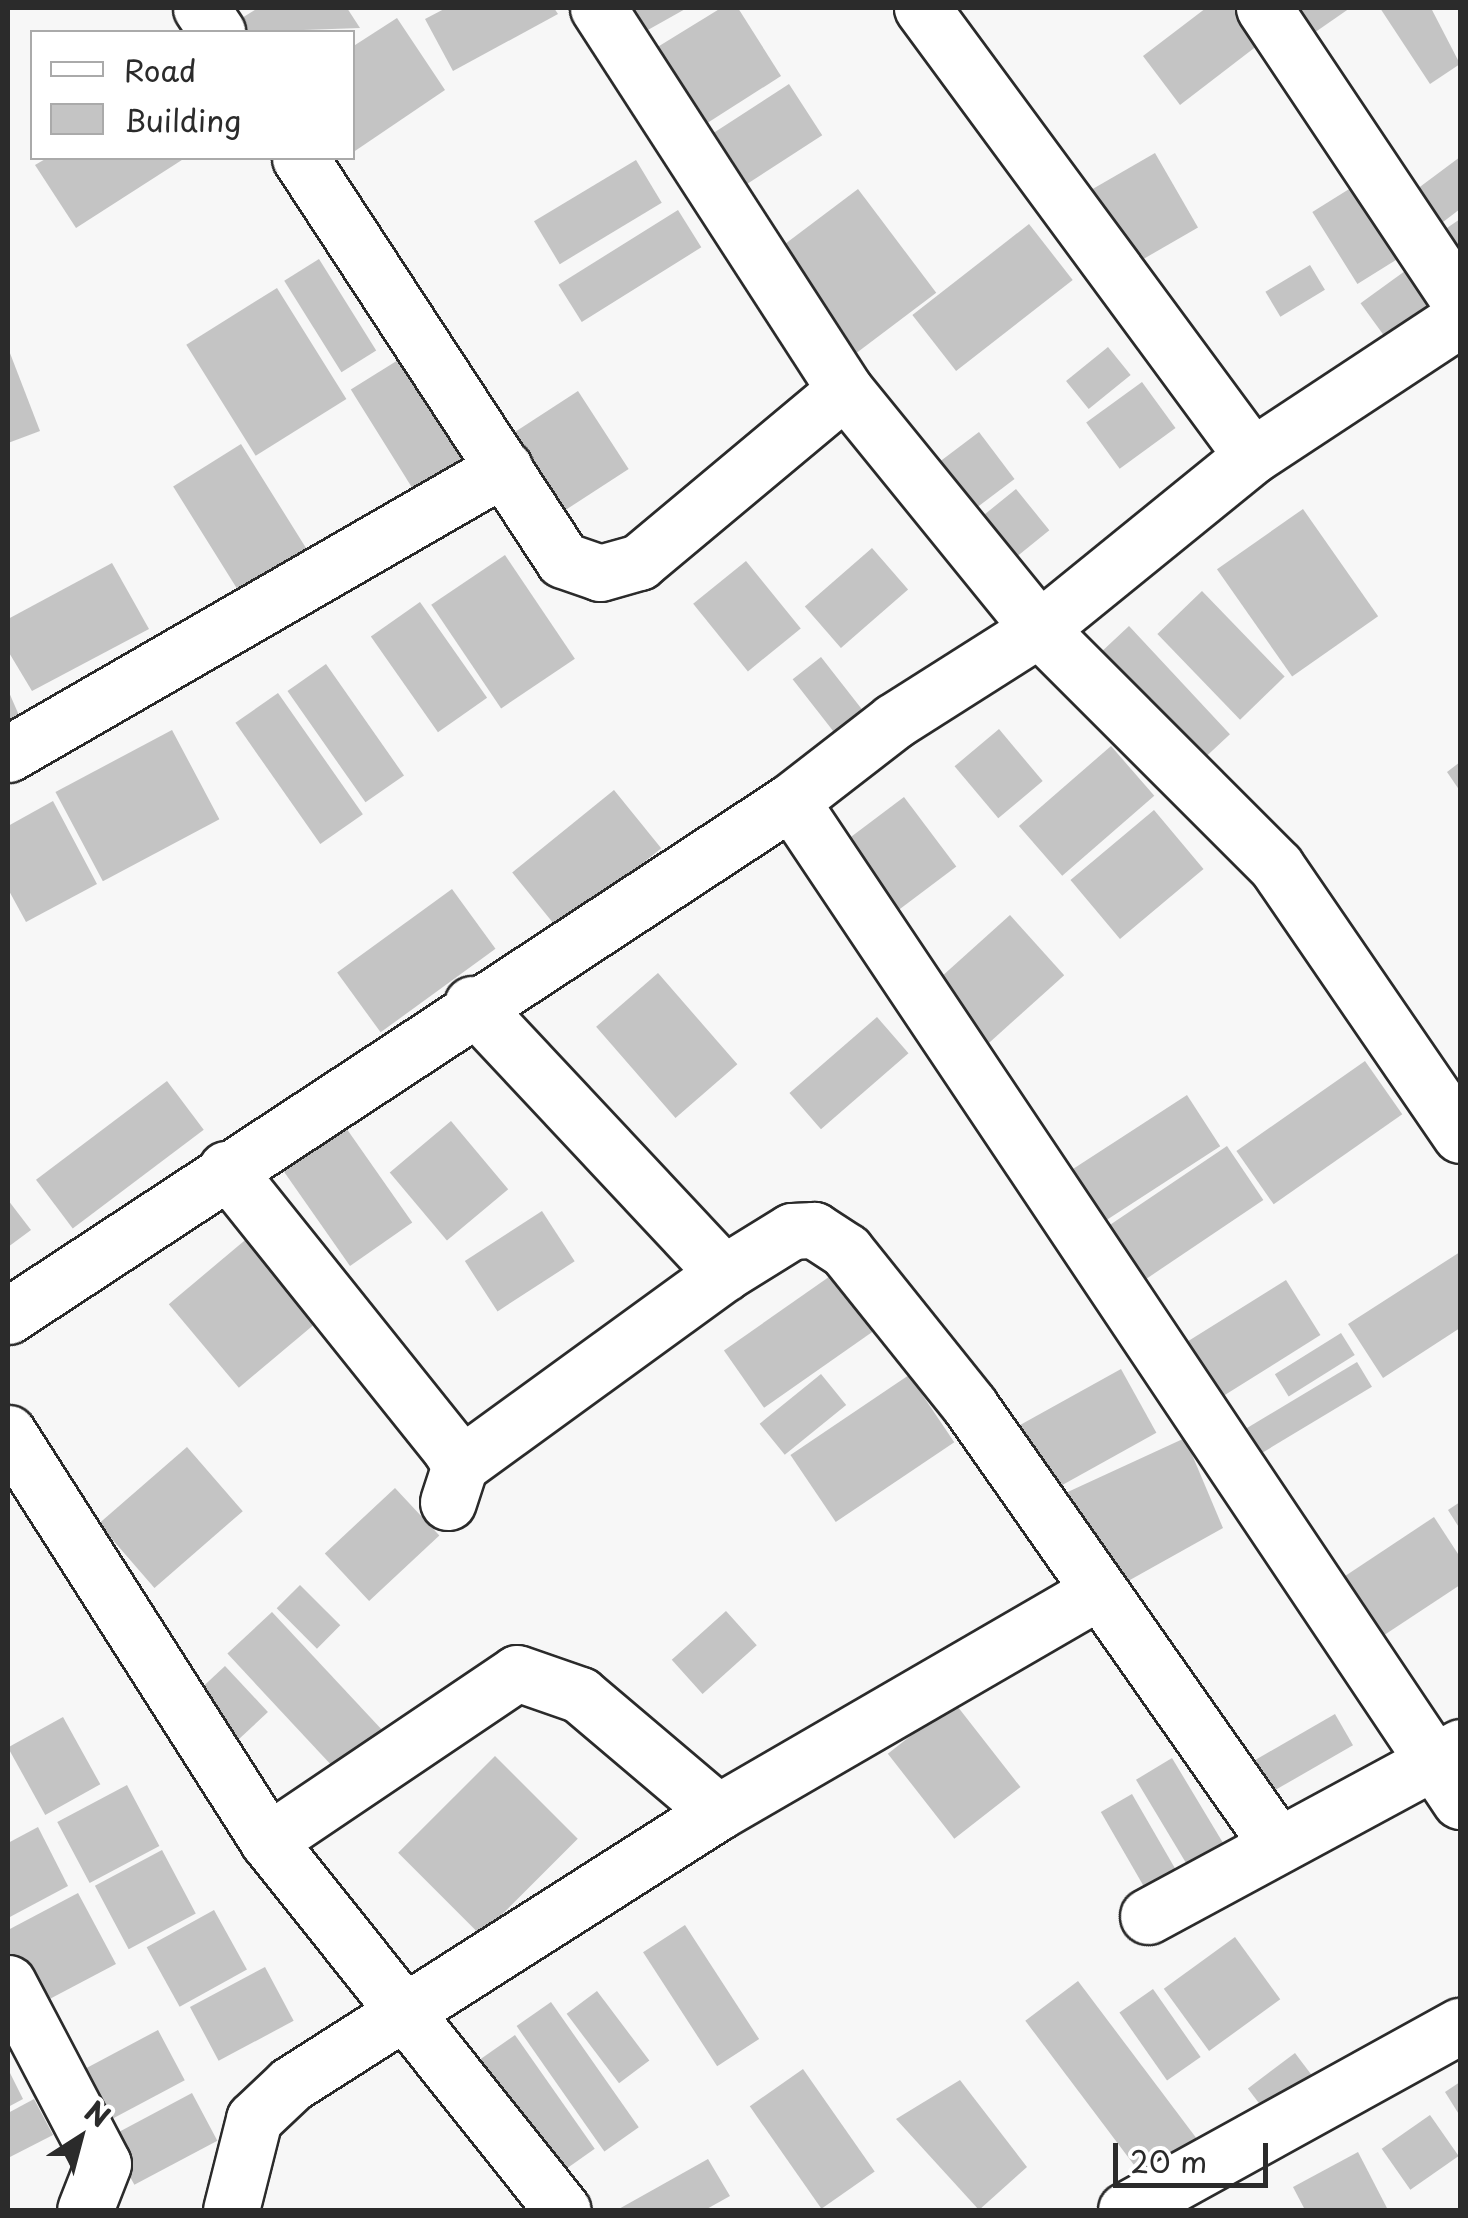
<!DOCTYPE html>
<style>
body{margin:0}
#map{position:relative;width:1468px;height:2218px;overflow:hidden;background:#f7f7f7;font-family:"Playpen Sans",sans-serif}
div>[style]{position:absolute}
.building>*{inset:0;background:#c4c4c4;transform-origin:0 0}
.roads{filter:drop-shadow(2px 0 #2b2b2b) drop-shadow(-2px 0 #2b2b2b) drop-shadow(0 2px #2b2b2b) drop-shadow(0 -2px #2b2b2b)}
.street>*{height:55px;margin:-27.5px;padding:0 27.5px;transform-origin:27.5px;border-radius:27.5px;background:#fff}
.secondary>*{height:55px;margin:-27.5px;padding:0 27.5px;transform-origin:27.5px;border-radius:27.5px;background:#fff}
span{translate:-50% -50%;white-space:nowrap;text-align:center;line-height:1.15;-webkit-text-stroke:8px #fff;paint-order:stroke}
.frame{position:absolute;inset:0;border:10px solid #2b2b2b;pointer-events:none}
.legend{position:absolute;left:30px;top:30px;width:325px;height:130px;box-sizing:border-box;background:#fff;border:2px solid #aaa;margin:0;padding:12px 18px;list-style:none;font-size:30px;color:#2b2b2b}
.legend li{display:flex;align-items:center;gap:20px;height:50px}
.legend b{width:50px;border:2px solid #aaa}
.north{position:absolute;left:30px;top:2088px;width:100px;height:100px;-webkit-text-stroke:8px #fff;paint-order:stroke;rotate:36deg;font-size:28px;font-weight:700;line-height:40px;text-align:center;color:#2b2b2b}
.north::after{content:'';display:block;margin:auto;width:35px;height:45px;background:#2b2b2b;clip-path:polygon(50% 0,100% 100%,50% 72%,0 100%)}
.scale{position:absolute;left:1113px;top:2143px;width:155px;height:45px;box-sizing:border-box;border:5px solid #2b2b2b;border-top:0;padding-left:12px;font-size:30px;line-height:35px;white-space:nowrap;color:#2b2b2b;-webkit-text-stroke:8px #fff;paint-order:stroke}
</style>
<div id="map">
<div class="building">
<div style="clip-path:polygon(258px 8px,347px 8px,360px 28px,245px 32px,237px 21px)"></div>
<div style="clip-path:polygon(446px 8px,554px 8px,558px 14px,453px 71px,425px 19px)"></div>
<div style="clip-path:polygon(612px 8px,687px 8px,630px 40px)"></div>
<div style="clip-path:polygon(721px 8px,738px 8px,781px 76px,687px 136px,638px 59px)"></div>
<div style="clip-path:polygon(1206px 8px,1235px 8px,1262px 42px,1180px 105px,1143px 56px)"></div>
<div style="clip-path:polygon(1296px 8px,1350px 8px,1314px 33px)"></div>
<div style="clip-path:polygon(1380px 8px,1431px 8px,1460px 64px,1430px 84px)"></div>
<div style="clip-path:polygon(397px 18px,445px 90px,352px 153px,352px 47px)"></div>
<div style="left:789px;top:84px;width:61px;height:114px;rotate:57deg"></div>
<div style="left:1155px;top:153px;width:86px;height:72px;rotate:60deg"></div>
<div style="clip-path:polygon(1460px 157px,1460px 209px,1430px 232px,1405px 198px)"></div>
<div style="clip-path:polygon(47px 158px,185px 158px,76px 228px,35px 165px)"></div>
<div style="left:636px;top:160px;width:50px;height:119px;rotate:59deg"></div>
<div style="left:1370px;top:176px;width:85px;height:68px;rotate:58deg"></div>
<div style="left:858px;top:189px;width:130px;height:112px;rotate:53deg"></div>
<div style="left:678px;top:210px;width:44px;height:141px;rotate:58deg"></div>
<div style="clip-path:polygon(1460px 219px,1460px 266px,1434px 237px)"></div>
<div style="left:1029px;top:224px;width:71px;height:148px;rotate:52deg"></div>
<div style="left:319px;top:259px;width:108px;height:41px;rotate:58deg"></div>
<div style="left:1310px;top:265px;width:29px;height:52px;rotate:59deg"></div>
<div style="left:1405px;top:271px;width:54px;height:55px;rotate:54deg"></div>
<div style="left:277px;top:288px;width:131px;height:107px;rotate:58deg"></div>
<div style="left:1108px;top:347px;width:36px;height:54px;rotate:51deg"></div>
<div style="clip-path:polygon(8px 348px,40px 431px,8px 443px)"></div>
<div style="left:411px;top:352px;width:124px;height:71px;rotate:58deg"></div>
<div style="left:1142px;top:382px;width:57px;height:69px;rotate:54deg"></div>
<div style="left:578px;top:391px;width:93px;height:84px;rotate:57deg"></div>
<div style="left:979px;top:432px;width:59px;height:75px;rotate:53deg"></div>
<div style="left:241px;top:444px;width:136px;height:80px;rotate:58deg"></div>
<div style="left:1016px;top:489px;width:53px;height:73px;rotate:51deg"></div>
<div style="left:1303px;top:509px;width:131px;height:105px;rotate:55deg"></div>
<div style="left:872px;top:548px;width:55px;height:89px;rotate:49deg"></div>
<div style="left:505px;top:555px;width:125px;height:89px;rotate:56deg"></div>
<div style="left:746px;top:561px;width:87px;height:68px;rotate:51deg"></div>
<div style="clip-path:polygon(112px 563px,149px 629px,32px 691px,8px 651px,8px 619px)"></div>
<div style="left:1202px;top:591px;width:119px;height:62px;rotate:46deg"></div>
<div style="left:420px;top:602px;width:117px;height:60px;rotate:55deg"></div>
<div style="left:1129px;top:626px;width:148px;height:68px;rotate:47deg"></div>
<div style="left:821px;top:657px;width:68px;height:36px;rotate:52deg"></div>
<div style="left:326px;top:664px;width:136px;height:47px;rotate:55deg"></div>
<div style="clip-path:polygon(8px 690px,21px 720px,8px 724px)"></div>
<div style="left:278px;top:693px;width:148px;height:52px;rotate:55deg"></div>
<div style="left:999px;top:729px;width:68px;height:58px;rotate:50deg"></div>
<div style="left:172px;top:730px;width:101px;height:132px;rotate:62deg"></div>
<div style="left:1111px;top:746px;width:66px;height:122px;rotate:49deg"></div>
<div style="clip-path:polygon(1460px 762px,1460px 791px,1447px 772px)"></div>
<div style="left:614px;top:790px;width:75px;height:131px;rotate:51deg"></div>
<div style="left:904px;top:797px;width:87px;height:84px;rotate:53deg"></div>
<div style="clip-path:polygon(53px 801px,97px 884px,26px 922px,8px 889px,8px 826px)"></div>
<div style="left:1154px;top:810px;width:77px;height:109px;rotate:50deg"></div>
<div style="left:452px;top:889px;width:74px;height:142px;rotate:54deg"></div>
<div style="left:1010px;top:915px;width:81px;height:111px;rotate:48deg"></div>
<div style="left:658px;top:973px;width:121px;height:82px;rotate:49deg"></div>
<div style="left:877px;top:1017px;width:48px;height:116px;rotate:49deg"></div>
<div style="left:1365px;top:1061px;width:65px;height:157px;rotate:55deg"></div>
<div style="left:167px;top:1081px;width:61px;height:164px;rotate:53deg"></div>
<div style="left:1187px;top:1095px;width:61px;height:141px;rotate:57deg"></div>
<div style="left:451px;top:1121px;width:89px;height:80px;rotate:50deg"></div>
<div style="left:344px;top:1125px;width:119px;height:76px;rotate:55deg"></div>
<div style="left:1227px;top:1146px;width:65px;height:153px;rotate:56deg"></div>
<div style="clip-path:polygon(8px 1200px,31px 1230px,8px 1247px)"></div>
<div style="left:542px;top:1211px;width:60px;height:92px;rotate:57deg"></div>
<div style="left:250px;top:1236px;width:109px;height:106px;rotate:50deg"></div>
<div style="clip-path:polygon(1460px 1252px,1460px 1328px,1383px 1378px,1348px 1324px)"></div>
<div style="left:846px;top:1265px;width:70px;height:149px;rotate:55deg"></div>
<div style="left:1286px;top:1280px;width:65px;height:143px;rotate:58deg"></div>
<div style="left:1341px;top:1333px;width:26px;height:78px;rotate:58deg"></div>
<div style="left:1357px;top:1362px;width:29px;height:156px;rotate:59deg"></div>
<div style="left:1121px;top:1369px;width:73px;height:141px;rotate:61deg"></div>
<div style="left:821px;top:1374px;width:40px;height:79px;rotate:51deg"></div>
<div style="left:909px;top:1375px;width:81px;height:143px;rotate:56deg"></div>
<div style="clip-path:polygon(1185px 1438px,1223px 1528px,1112px 1590px,1059px 1496px)"></div>
<div style="left:187px;top:1447px;width:85px;height:117px;rotate:49deg"></div>
<div style="left:395px;top:1488px;width:65px;height:96px;rotate:47deg"></div>
<div style="clip-path:polygon(1460px 1502px,1460px 1529px,1448px 1510px)"></div>
<div style="clip-path:polygon(1434px 1517px,1460px 1557px,1460px 1585px,1357px 1653px,1318px 1594px)"></div>
<div style="left:300px;top:1585px;width:57px;height:33px;rotate:45deg"></div>
<div style="left:726px;top:1611px;width:46px;height:73px;rotate:48deg"></div>
<div style="left:272px;top:1612px;width:169px;height:61px;rotate:47deg"></div>
<div style="left:225px;top:1666px;width:63px;height:48px;rotate:47deg"></div>
<div style="left:954px;top:1702px;width:108px;height:84px;rotate:52deg"></div>
<div style="left:1335px;top:1714px;width:36px;height:120px;rotate:60deg"></div>
<div style="left:63px;top:1717px;width:77px;height:63px;rotate:61deg"></div>
<div style="left:495px;top:1756px;width:117px;height:137px;rotate:45deg"></div>
<div style="left:1172px;top:1758px;width:124px;height:42px;rotate:59deg"></div>
<div style="left:127px;top:1785px;width:69px;height:79px;rotate:62deg"></div>
<div style="left:1132px;top:1794px;width:87px;height:36px;rotate:60deg"></div>
<div style="clip-path:polygon(38px 1827px,68px 1886px,8px 1918px,8px 1843px)"></div>
<div style="left:162px;top:1850px;width:72px;height:76px;rotate:62deg"></div>
<div style="clip-path:polygon(78px 1893px,116px 1964px,25px 2012px,8px 1978px,8px 1930px)"></div>
<div style="left:214px;top:1910px;width:68px;height:77px;rotate:61deg"></div>
<div style="left:685px;top:1925px;width:136px;height:50px;rotate:57deg"></div>
<div style="left:1235px;top:1937px;width:77px;height:88px;rotate:54deg"></div>
<div style="left:265px;top:1967px;width:61px;height:85px;rotate:62deg"></div>
<div style="left:1078px;top:1981px;width:224px;height:66px;rotate:53deg"></div>
<div style="left:1153px;top:1989px;width:83px;height:41px;rotate:55deg"></div>
<div style="left:597px;top:1991px;width:87px;height:38px;rotate:53deg"></div>
<div style="left:551px;top:2002px;width:153px;height:42px;rotate:55deg"></div>
<div style="left:158px;top:2030px;width:57px;height:91px;rotate:62deg"></div>
<div style="left:515px;top:2035px;width:139px;height:45px;rotate:55deg"></div>
<div style="left:1295px;top:2053px;width:76px;height:59px;rotate:53deg"></div>
<div style="clip-path:polygon(8px 2069px,23px 2099px,8px 2107px)"></div>
<div style="left:803px;top:2069px;width:125px;height:65px;rotate:55deg"></div>
<div style="clip-path:polygon(960px 2080px,1027px 2167px,979px 2210px,896px 2119px)"></div>
<div style="clip-path:polygon(1460px 2082px,1460px 2116px,1445px 2092px)"></div>
<div style="left:192px;top:2093px;width:54px;height:94px;rotate:62deg"></div>
<div style="clip-path:polygon(34px 2099px,53px 2135px,8px 2158px,8px 2113px)"></div>
<div style="left:1430px;top:2115px;width:50px;height:59px;rotate:55deg"></div>
<div style="clip-path:polygon(1358px 2152px,1388px 2210px,1305px 2210px,1293px 2187px)"></div>
<div style="clip-path:polygon(708px 2159px,730px 2196px,705px 2210px,617px 2210px)"></div>
</div>
<div class="roads">
<div class="street">
<div style="left:201px;top:8px;width:29px;rotate:56deg"></div>
<div style="left:598px;top:8px;width:455px;rotate:57.1deg"></div>
<div style="left:845px;top:390px;width:308px;rotate:50.9deg"></div>
<div style="left:1039px;top:629px;width:335px;rotate:45deg"></div>
<div style="left:1276px;top:866px;width:326px;rotate:55.6deg"></div>
<div style="left:922px;top:8px;width:556px;rotate:53.62deg"></div>
<div style="left:1264px;top:8px;width:353px;rotate:56.3deg"></div>
<div style="left:300px;top:158px;width:480px;rotate:56.8deg"></div>
<div style="left:563px;top:560px;width:39px;rotate:19deg"></div>
<div style="left:600px;top:573px;width:41px;rotate:-15.8deg"></div>
<div style="left:639px;top:562px;width:268px;rotate:-39.9deg"></div>
<div style="left:8px;top:754px;width:573px;rotate:-29.97deg"></div>
<div style="left:791px;top:801px;width:1203px;rotate:56.22deg"></div>
<div style="left:472px;top:1004px;width:369px;rotate:46.9deg"></div>
<div style="left:226px;top:1169px;width:356px;rotate:51.3deg"></div>
<div style="left:449px;top:1447px;width:21px;rotate:59deg"></div>
<div style="left:460px;top:1465px;width:39px;rotate:108deg"></div>
<div style="left:8px;top:1316px;width:937px;rotate:-33.33deg"></div>
<div style="left:791px;top:801px;width:130px;rotate:-37.8deg"></div>
<div style="left:894px;top:721px;width:172px;rotate:-32.4deg"></div>
<div style="left:1039px;top:629px;width:274px;rotate:-39.1deg"></div>
<div style="left:1252px;top:456px;width:249px;rotate:-33.4deg"></div>
<div style="left:460px;top:1465px;width:326px;rotate:-36deg"></div>
<div style="left:724px;top:1273px;width:80px;rotate:-31.7deg"></div>
<div style="left:792px;top:1231px;width:22px;rotate:-3deg"></div>
<div style="left:814px;top:1230px;width:38px;rotate:33deg"></div>
<div style="left:846px;top:1251px;width:198px;rotate:51.3deg"></div>
<div style="left:970px;top:1406px;width:531px;rotate:54.96deg"></div>
<div style="left:268px;top:1841px;width:300px;rotate:-34deg"></div>
<div style="left:517px;top:1673px;width:67px;rotate:19.2deg"></div>
<div style="left:580px;top:1695px;width:181px;rotate:40.3deg"></div>
<div style="left:1148px;top:1916px;width:355px;rotate:-28.4deg"></div>
<div style="left:8px;top:1983px;width:204px;rotate:62.3deg"></div>
<div style="left:103px;top:2164px;width:49px;rotate:111.4deg"></div>
<div style="left:231px;top:2210px;width:94px;rotate:-75.8deg"></div>
<div style="left:254px;top:2119px;width:51px;rotate:-43.4deg"></div>
<div style="left:291px;top:2084px;width:506px;rotate:-32.5deg"></div>
<div style="left:718px;top:1812px;width:438px;rotate:-30.1deg"></div>
<div style="left:1126px;top:2210px;width:381px;rotate:-28.9deg"></div>
</div>
<div class="secondary">
<div style="left:8px;top:1433px;width:484px;rotate:57.5deg"></div>
<div style="left:268px;top:1841px;width:472px;rotate:51.4deg"></div>
</div>
</div>
<div class="frame"></div>
<ul class="legend">
<li><b style="height:12px;background:#fff"></b>Road</li>
<li><b style="height:28px;background:#c4c4c4"></b>Building</li>
</ul>
<div class="north">N</div>
<div class="scale">20 m</div>
</div>
